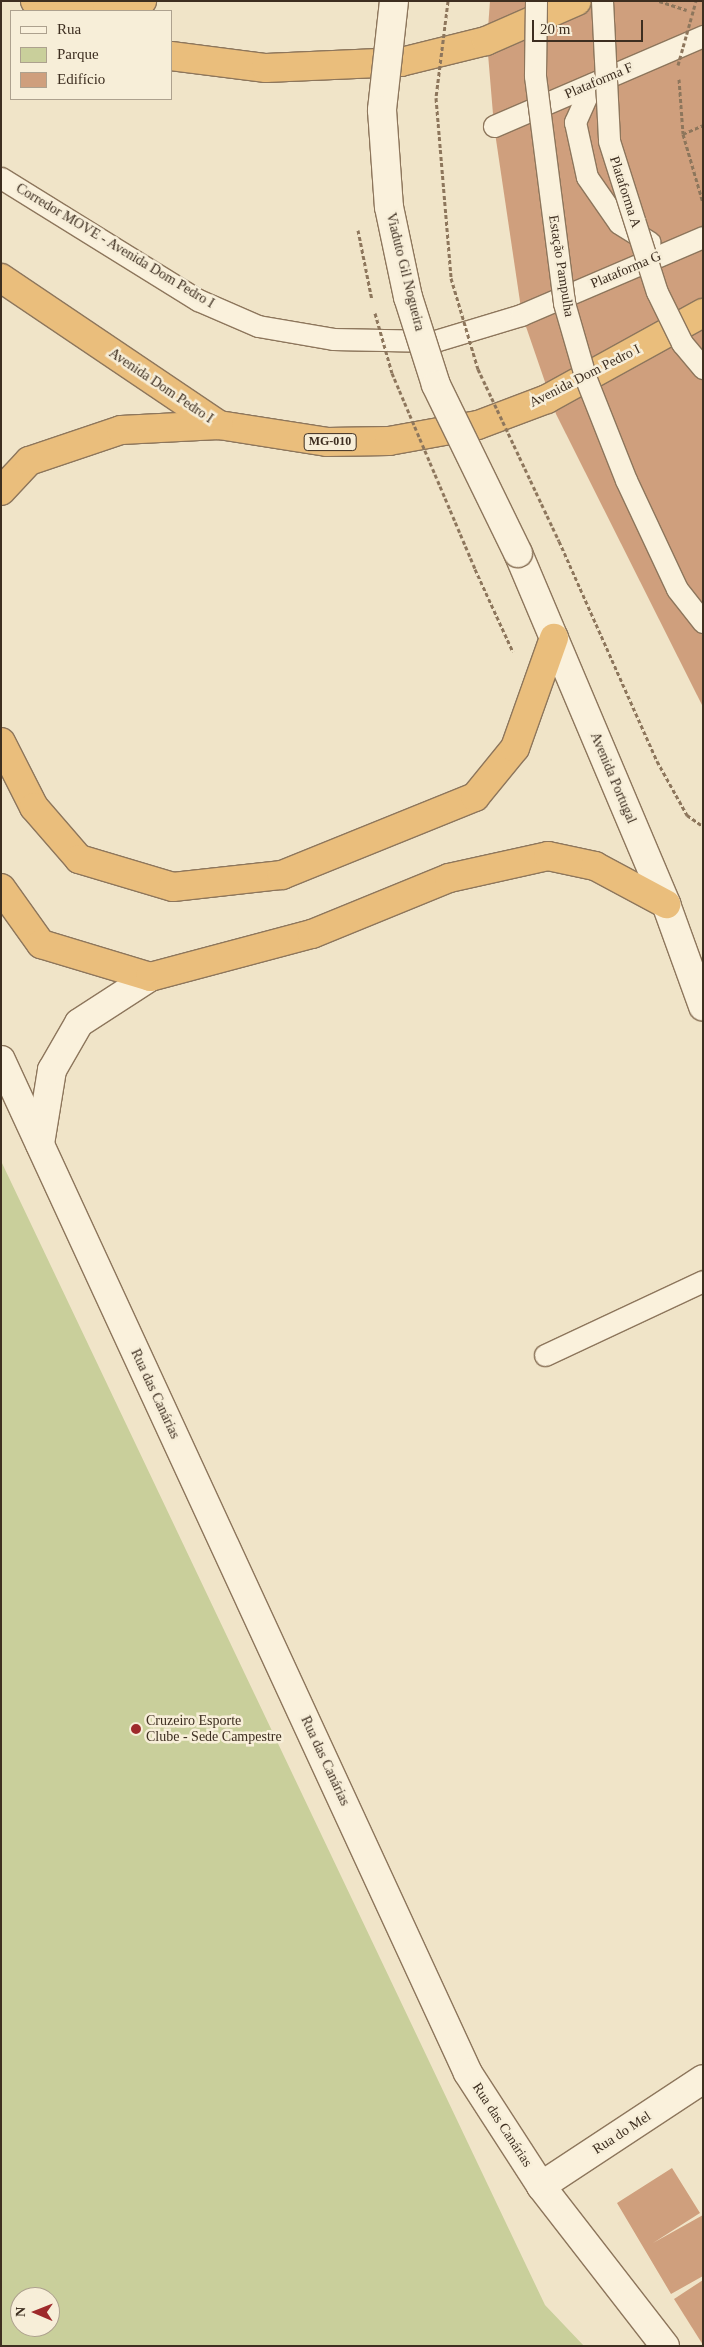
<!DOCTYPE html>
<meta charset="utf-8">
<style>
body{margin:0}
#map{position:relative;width:704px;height:2347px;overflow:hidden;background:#f0e4c8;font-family:Georgia,serif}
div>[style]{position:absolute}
.green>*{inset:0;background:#c9cf9b}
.building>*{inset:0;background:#cf9f7d}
.path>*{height:3px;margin-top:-1.5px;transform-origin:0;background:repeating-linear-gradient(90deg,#8d765c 0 4px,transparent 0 6.5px)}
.roads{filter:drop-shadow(1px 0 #8d765c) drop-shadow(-1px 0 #8d765c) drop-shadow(0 1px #8d765c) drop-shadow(0 -1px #8d765c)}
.service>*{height:21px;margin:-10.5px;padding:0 10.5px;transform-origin:10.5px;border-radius:10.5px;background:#faf1dc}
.minor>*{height:28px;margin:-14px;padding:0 14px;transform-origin:14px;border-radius:14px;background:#faf1dc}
.tertiary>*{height:28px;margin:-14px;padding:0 14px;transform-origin:14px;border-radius:14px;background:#faf1dc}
.secondary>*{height:28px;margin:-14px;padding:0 14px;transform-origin:14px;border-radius:14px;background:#faf1dc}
.trunk>*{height:28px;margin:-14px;padding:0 14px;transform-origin:14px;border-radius:14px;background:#eabe7c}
.path-bridge>*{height:3px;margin-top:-1.5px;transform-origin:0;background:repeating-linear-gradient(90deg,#8d765c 0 4px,transparent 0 6.5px)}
.bridges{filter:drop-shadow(1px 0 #8d765c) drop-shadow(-1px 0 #8d765c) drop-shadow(0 1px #8d765c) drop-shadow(0 -1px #8d765c)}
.service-bridge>*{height:21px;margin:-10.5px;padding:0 10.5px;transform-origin:10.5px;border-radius:10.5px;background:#faf1dc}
.secondary-bridge>*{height:28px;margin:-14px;padding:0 14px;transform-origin:14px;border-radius:14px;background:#faf1dc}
.dots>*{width:14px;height:14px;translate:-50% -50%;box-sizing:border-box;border:2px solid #f7eed8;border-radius:50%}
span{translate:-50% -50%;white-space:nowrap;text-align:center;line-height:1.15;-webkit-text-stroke:5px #f7eed8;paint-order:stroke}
.shield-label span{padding:1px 4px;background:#f7eed8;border:1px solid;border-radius:4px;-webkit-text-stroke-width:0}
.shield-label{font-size:12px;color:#3d2e20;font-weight:700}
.street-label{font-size:14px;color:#3d2e20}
.poi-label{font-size:14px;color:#3d2e20}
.left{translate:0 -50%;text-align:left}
.frame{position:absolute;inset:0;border:2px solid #3d2e20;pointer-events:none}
.legend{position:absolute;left:10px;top:10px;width:162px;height:90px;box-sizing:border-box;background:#f7eed8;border:1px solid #ada18e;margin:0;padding:6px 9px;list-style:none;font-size:15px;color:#3d2e20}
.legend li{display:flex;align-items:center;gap:10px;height:25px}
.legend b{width:25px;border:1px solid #ada18e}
.north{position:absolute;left:10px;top:2287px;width:50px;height:50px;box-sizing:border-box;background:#f7eed8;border:1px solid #ada18e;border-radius:50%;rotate:271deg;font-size:14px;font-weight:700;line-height:20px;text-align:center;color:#3d2e20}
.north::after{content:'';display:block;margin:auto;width:18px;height:22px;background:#9e2a2b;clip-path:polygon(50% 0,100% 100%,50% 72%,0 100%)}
.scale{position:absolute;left:532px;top:20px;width:111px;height:22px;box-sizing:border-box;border:2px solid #3d2e20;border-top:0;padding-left:6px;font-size:15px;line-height:18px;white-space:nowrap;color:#3d2e20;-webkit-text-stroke:4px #f7eed8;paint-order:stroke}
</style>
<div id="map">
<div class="green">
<div style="clip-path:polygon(evenodd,1px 1161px,545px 2305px,584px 2346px,1px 2346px,1px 1161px,20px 2297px,50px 2297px,50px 2327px,20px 2327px,20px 2297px)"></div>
</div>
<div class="building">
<div style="clip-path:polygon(490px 1px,703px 1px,703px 707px,556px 414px,522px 315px,494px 126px,487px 42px)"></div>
<div style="clip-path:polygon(672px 2168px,700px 2213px,653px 2243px,703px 2215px,703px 2276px,671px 2294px,617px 2203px)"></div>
<div style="clip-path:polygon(703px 2280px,703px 2345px,674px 2299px)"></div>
</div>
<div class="path">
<div style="left:659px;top:1px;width:29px;rotate:18deg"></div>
<div style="left:679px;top:79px;width:55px;rotate:85.8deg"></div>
<div style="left:683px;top:134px;width:72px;rotate:73.8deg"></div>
<div style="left:683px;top:134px;width:22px;rotate:-24deg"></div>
<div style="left:559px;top:541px;width:241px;rotate:66deg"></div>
<div style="left:657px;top:761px;width:62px;rotate:60.9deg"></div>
<div style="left:687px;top:815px;width:19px;rotate:35deg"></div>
<div style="left:475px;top:569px;width:91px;rotate:65.4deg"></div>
</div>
<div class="roads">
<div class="service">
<div style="left:592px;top:84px;width:42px;rotate:114.1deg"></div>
<div style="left:575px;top:122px;width:56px;rotate:77.7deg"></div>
<div style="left:587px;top:177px;width:56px;rotate:55.2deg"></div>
<div style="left:619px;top:223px;width:36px;rotate:32deg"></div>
<div style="left:494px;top:126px;width:228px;rotate:-23.3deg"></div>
<div style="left:1px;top:178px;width:232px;rotate:31.8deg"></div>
<div style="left:198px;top:300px;width:65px;rotate:23.4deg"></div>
<div style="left:258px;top:326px;width:76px;rotate:9.8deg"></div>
<div style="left:333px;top:339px;width:102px;rotate:1.1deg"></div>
<div style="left:435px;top:341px;width:90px;rotate:-16.8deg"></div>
<div style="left:521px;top:315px;width:198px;rotate:-23.2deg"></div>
<div style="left:545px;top:1355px;width:174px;rotate:-25.1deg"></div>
</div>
<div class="minor">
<div style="left:1px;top:1060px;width:1115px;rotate:65.25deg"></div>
<div style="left:468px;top:2073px;width:135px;rotate:57.1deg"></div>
<div style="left:40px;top:1144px;width:75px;rotate:-80.8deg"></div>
<div style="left:52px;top:1070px;width:54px;rotate:-60.1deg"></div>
<div style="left:79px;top:1023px;width:85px;rotate:-32.9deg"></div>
</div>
<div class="tertiary">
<div style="left:665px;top:2346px;width:202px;rotate:-127.8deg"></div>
<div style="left:541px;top:2186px;width:194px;rotate:-33.4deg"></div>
</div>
<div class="secondary">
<div style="left:518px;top:553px;width:381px;rotate:67.1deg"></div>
<div style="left:666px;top:904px;width:109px;rotate:70.1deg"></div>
</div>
<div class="trunk">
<div style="left:35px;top:1px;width:26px;rotate:23deg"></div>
<div style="left:67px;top:1px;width:41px;rotate:11.3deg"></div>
<div style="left:107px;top:9px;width:36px;rotate:-13deg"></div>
<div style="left:171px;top:56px;width:96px;rotate:7.2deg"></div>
<div style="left:266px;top:68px;width:135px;rotate:-2.5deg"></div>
<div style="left:401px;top:62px;width:88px;rotate:-13.9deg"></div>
<div style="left:486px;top:41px;width:99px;rotate:-23.7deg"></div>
<div style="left:1px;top:278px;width:263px;rotate:34deg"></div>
<div style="left:219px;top:425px;width:109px;rotate:8.9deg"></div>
<div style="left:327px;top:442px;width:62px;rotate:-0.9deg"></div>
<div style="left:389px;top:441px;width:90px;rotate:-10.2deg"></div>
<div style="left:478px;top:425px;width:74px;rotate:-20.6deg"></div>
<div style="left:547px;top:399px;width:178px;rotate:-28.9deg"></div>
<div style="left:1px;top:491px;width:41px;rotate:-47deg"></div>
<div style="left:29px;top:461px;width:97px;rotate:-18.6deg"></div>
<div style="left:121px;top:430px;width:98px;rotate:-2.9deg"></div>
<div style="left:1px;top:742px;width:73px;rotate:63.1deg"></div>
<div style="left:34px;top:807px;width:69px;rotate:49.1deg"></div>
<div style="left:79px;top:859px;width:98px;rotate:16.6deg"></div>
<div style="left:173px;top:887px;width:110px;rotate:-6.3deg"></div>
<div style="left:282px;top:875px;width:208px;rotate:-22deg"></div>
<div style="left:475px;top:797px;width:63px;rotate:-50.8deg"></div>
<div style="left:515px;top:748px;width:117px;rotate:-70.5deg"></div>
<div style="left:1px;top:888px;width:69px;rotate:54.5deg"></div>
<div style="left:41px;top:944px;width:114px;rotate:16.8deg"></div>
<div style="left:150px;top:977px;width:168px;rotate:-14.9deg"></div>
<div style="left:312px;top:934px;width:148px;rotate:-22.2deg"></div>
<div style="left:449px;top:878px;width:101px;rotate:-12.5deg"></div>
<div style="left:548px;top:856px;width:48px;rotate:12deg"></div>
<div style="left:595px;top:866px;width:81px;rotate:28.2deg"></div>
</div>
</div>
<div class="path-bridge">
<div style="left:448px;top:1px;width:98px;rotate:97.1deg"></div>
<div style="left:436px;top:98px;width:181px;rotate:85.2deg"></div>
<div style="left:451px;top:278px;width:95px;rotate:73.5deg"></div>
<div style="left:478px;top:369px;width:190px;rotate:64.8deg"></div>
<div style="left:678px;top:65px;width:66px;rotate:-74.3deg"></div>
<div style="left:358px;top:230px;width:71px;rotate:78.7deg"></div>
<div style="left:375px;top:313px;width:62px;rotate:74.2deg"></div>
<div style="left:392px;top:373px;width:213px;rotate:67deg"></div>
</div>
<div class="bridges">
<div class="service-bridge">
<div style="left:536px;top:1px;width:75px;rotate:90.8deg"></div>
<div style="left:535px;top:76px;width:229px;rotate:82.7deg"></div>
<div style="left:564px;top:303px;width:79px;rotate:73.9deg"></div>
<div style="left:586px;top:379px;width:109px;rotate:68.4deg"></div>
<div style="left:626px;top:480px;width:120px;rotate:64.9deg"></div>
<div style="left:677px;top:589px;width:42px;rotate:51.8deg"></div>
<div style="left:602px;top:1px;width:140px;rotate:87.1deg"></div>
<div style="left:609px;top:141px;width:158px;rotate:72.4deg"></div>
<div style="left:657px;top:292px;width:57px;rotate:63.9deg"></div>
<div style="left:682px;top:343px;width:33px;rotate:50deg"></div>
</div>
<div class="secondary-bridge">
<div style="left:394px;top:1px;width:110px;rotate:96.3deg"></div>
<div style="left:382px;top:110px;width:97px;rotate:85.9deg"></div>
<div style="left:389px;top:207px;width:92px;rotate:78.1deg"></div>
<div style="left:408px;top:297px;width:92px;rotate:72.3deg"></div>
<div style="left:436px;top:385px;width:187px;rotate:64deg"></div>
</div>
</div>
<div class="dots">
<div style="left:136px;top:1729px;background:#9e2a2b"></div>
</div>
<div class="shield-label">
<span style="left:330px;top:442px">MG-010</span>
</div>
<div class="street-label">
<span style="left:599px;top:81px;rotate:-23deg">Plataforma F</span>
<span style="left:625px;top:192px;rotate:72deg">Plataforma A</span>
<span style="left:115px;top:246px;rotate:31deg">Corredor MOVE - Avenida Dom Pedro I</span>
<span style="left:561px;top:266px;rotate:81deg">Estação Pampulha</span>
<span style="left:626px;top:270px;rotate:-23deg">Plataforma G</span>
<span style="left:405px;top:272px;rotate:76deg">Viaduto Gil Nogueira</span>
<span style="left:585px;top:376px;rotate:-27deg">Avenida Dom Pedro I</span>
<span style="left:161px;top:386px;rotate:34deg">Avenida Dom Pedro I</span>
<span style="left:613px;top:778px;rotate:67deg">Avenida Portugal</span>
<span style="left:155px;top:1394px;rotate:65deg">Rua das Canárias</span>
<span style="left:325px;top:1761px;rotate:65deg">Rua das Canárias</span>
<span style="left:502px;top:2125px;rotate:57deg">Rua das Canárias</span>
<span style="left:622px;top:2133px;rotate:-33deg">Rua do Mel</span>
</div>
<div class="poi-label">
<span class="left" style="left:146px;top:1729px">Cruzeiro Esporte<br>Clube - Sede Campestre</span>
</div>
<div class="frame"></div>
<ul class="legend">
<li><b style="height:6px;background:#faf1dc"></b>Rua</li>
<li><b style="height:14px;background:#c9cf9b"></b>Parque</li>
<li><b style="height:14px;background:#cf9f7d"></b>Edifício</li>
</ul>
<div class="north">N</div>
<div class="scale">20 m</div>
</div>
